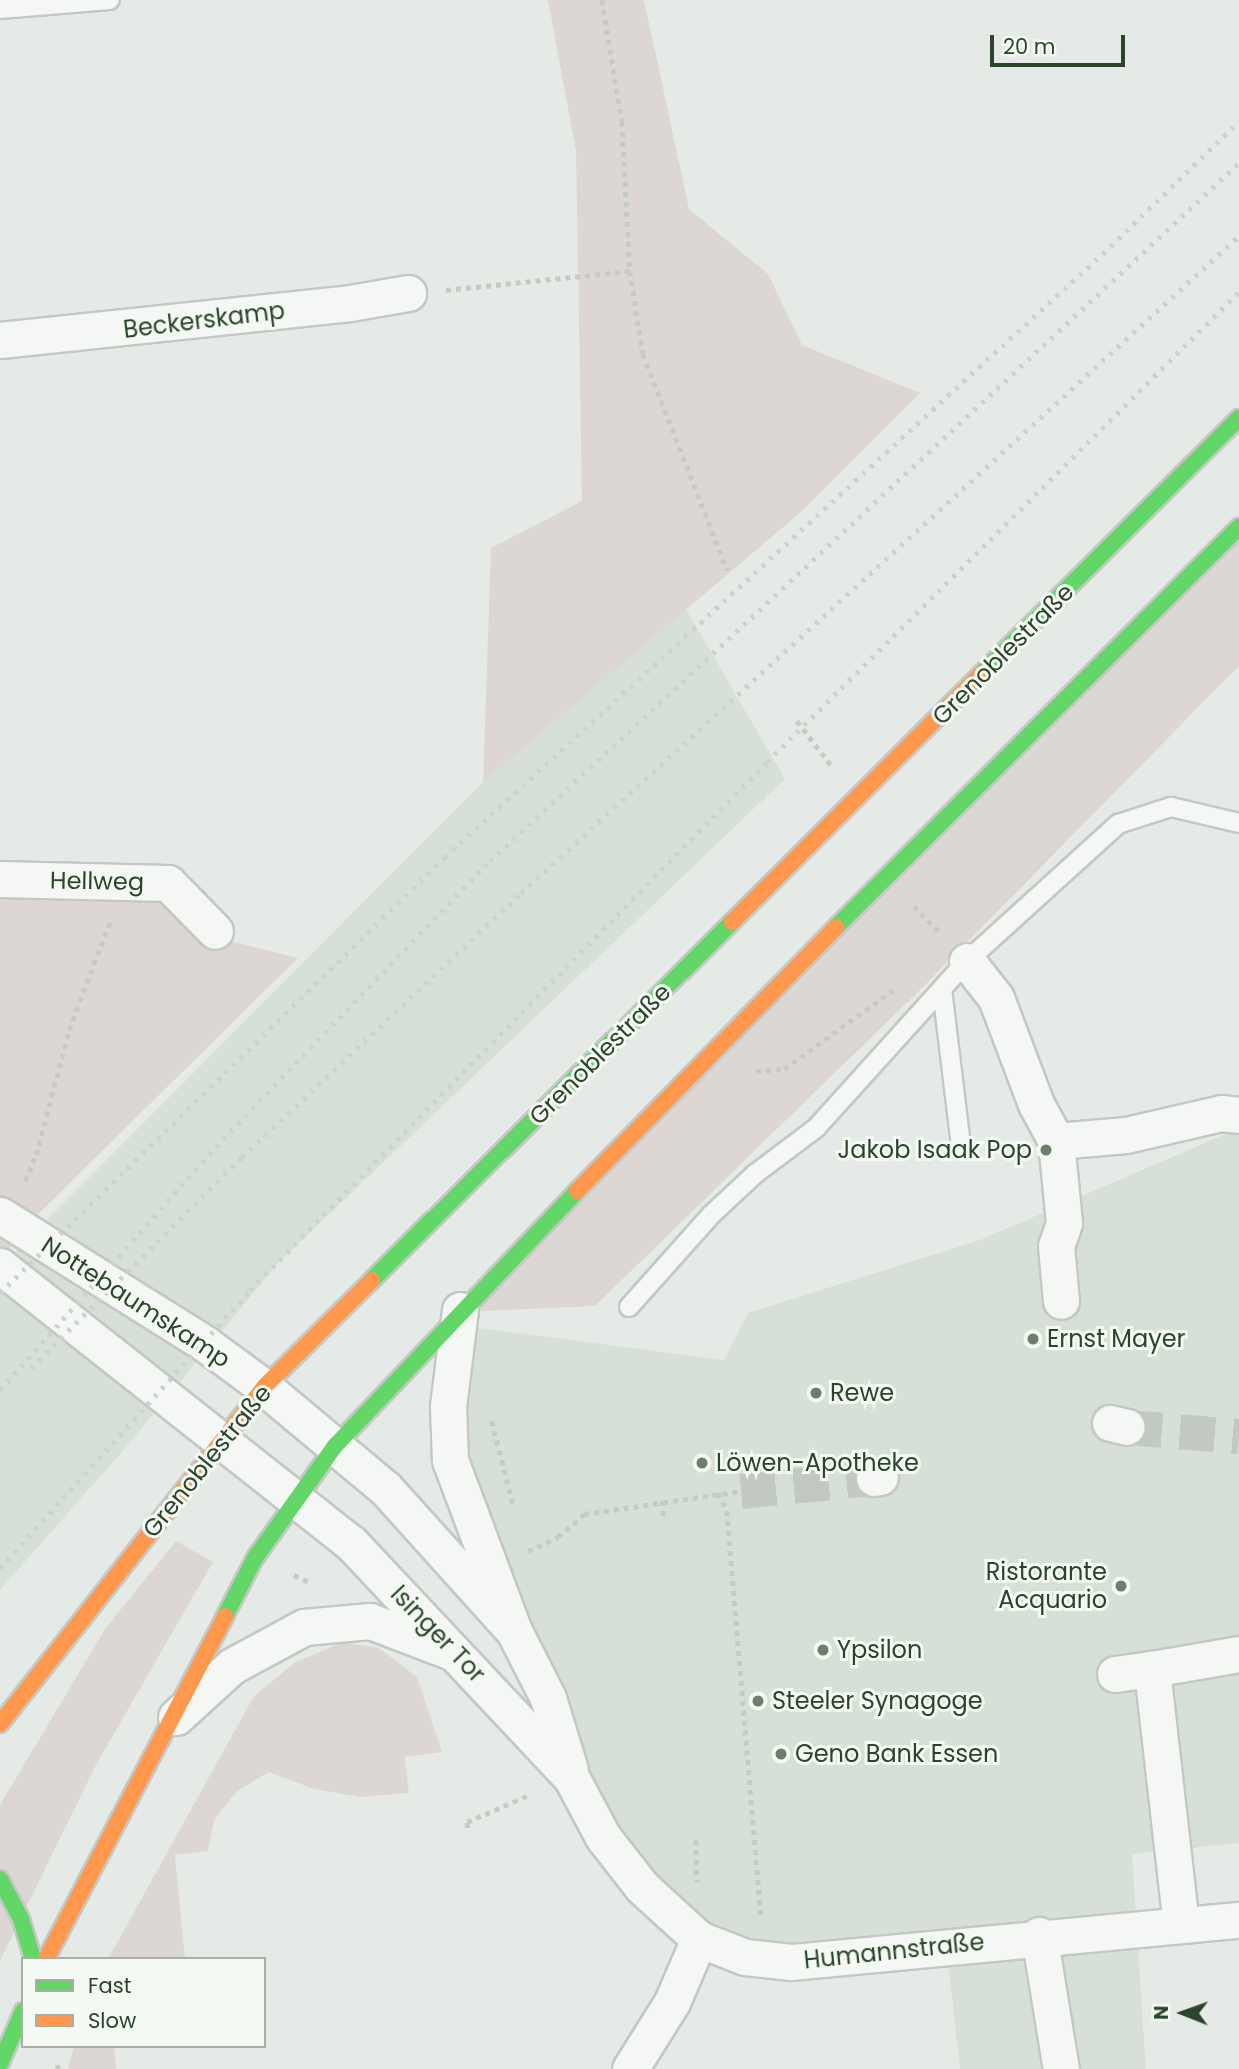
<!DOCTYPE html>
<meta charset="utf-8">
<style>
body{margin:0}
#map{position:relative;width:1239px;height:2069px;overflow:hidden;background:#e6eae6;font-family:Poppins,sans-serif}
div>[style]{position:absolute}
.built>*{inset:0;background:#d7e0d7}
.green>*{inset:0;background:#ddd7d4}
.street-tunnel>*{height:35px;margin-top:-17.5px;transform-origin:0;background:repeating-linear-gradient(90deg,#c1c9c1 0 35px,transparent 0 53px)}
.path>*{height:4.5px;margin-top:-2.25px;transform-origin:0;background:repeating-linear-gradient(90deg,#c6cbc6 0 5px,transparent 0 10px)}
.roads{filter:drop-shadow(2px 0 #c4c8c4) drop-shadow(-2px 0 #c4c8c4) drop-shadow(0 2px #c4c8c4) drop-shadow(0 -2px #c4c8c4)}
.lane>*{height:18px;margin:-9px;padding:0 9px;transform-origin:9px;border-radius:9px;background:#f5f7f5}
.street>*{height:35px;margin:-17.5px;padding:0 17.5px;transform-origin:17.5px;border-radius:17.5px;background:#f5f7f5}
.fast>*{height:16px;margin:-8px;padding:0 8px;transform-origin:8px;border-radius:8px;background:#63d668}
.slow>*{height:16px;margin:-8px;padding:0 8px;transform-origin:8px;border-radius:8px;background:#ff974d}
.rail>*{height:5px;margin-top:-2.5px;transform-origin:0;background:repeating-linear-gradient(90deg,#ced2ce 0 3.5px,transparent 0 10.5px)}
.dots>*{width:19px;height:19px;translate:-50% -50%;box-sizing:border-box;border:4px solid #f4f9f4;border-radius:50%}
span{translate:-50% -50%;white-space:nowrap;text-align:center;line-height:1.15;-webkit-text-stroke:6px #f4f9f4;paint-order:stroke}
.street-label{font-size:24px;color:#2b452b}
.poi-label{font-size:24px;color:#2b452b}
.right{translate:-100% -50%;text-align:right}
.left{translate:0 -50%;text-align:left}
.legend{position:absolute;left:21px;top:1957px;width:245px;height:91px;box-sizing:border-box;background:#f4f9f4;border:2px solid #a4b1a4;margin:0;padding:9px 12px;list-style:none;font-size:21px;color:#2b452b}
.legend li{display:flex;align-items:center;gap:14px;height:35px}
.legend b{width:35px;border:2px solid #a4b1a4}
.north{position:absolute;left:1148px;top:1978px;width:70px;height:70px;-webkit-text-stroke:5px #f4f9f4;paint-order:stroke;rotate:271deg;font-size:19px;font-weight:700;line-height:28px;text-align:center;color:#2b452b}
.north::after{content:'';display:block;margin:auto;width:24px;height:32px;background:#2b452b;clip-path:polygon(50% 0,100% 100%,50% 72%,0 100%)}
.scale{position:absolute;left:990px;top:35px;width:135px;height:32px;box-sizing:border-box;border:4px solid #2b452b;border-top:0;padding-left:9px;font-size:21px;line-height:24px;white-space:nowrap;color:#2b452b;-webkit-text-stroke:5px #f4f9f4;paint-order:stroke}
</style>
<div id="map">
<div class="built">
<div style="clip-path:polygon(679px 597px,785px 779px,278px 1263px,128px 1445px,0 1590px,0 1267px,483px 782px)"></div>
<div style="clip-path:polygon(1235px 1130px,1239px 1131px,1239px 1843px,1132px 1854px,1146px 2069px,960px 2069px,945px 1936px,794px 1951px,701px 1931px,609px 1831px,458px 1459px,472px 1327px,724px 1360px,748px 1313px,980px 1240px)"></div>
</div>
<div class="green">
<div style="clip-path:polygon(548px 0,644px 0,689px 209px,768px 274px,802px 345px,920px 393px,801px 512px,483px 782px,491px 548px,582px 501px,576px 151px)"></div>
<div style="clip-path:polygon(1239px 531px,1239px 666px,921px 989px,595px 1306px,466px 1312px)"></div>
<div style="clip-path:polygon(0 885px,164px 887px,206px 935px,298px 958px,31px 1221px,0 1260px)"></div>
<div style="clip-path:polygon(176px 1541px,213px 1562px,96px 1765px,0 1961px,0 1805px,105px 1629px)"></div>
<div style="clip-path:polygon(343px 1642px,379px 1648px,417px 1677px,442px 1752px,405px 1757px,409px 1793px,360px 1797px,314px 1789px,269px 1772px,237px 1791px,214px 1820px,208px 1851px,175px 1855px,185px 1959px,108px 1959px,254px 1696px,294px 1663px)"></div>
<div style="clip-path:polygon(74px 2046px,114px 2046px,116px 2069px,68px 2069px)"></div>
</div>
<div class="street-tunnel">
<div style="left:1127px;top:1427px;width:112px;rotate:4.6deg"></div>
<div style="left:741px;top:1491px;width:134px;rotate:-5.6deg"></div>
</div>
<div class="path">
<div style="left:602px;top:0;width:124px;rotate:80.7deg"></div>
<div style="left:622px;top:122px;width:149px;rotate:86.9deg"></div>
<div style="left:630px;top:271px;width:84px;rotate:81.1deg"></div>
<div style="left:643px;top:354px;width:232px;rotate:68.7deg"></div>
<div style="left:446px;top:290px;width:185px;rotate:-5.9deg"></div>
<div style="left:797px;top:721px;width:56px;rotate:52.3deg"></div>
<div style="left:914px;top:906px;width:37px;rotate:46deg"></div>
<div style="left:756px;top:1071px;width:28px;rotate:-4deg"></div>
<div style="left:784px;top:1069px;width:138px;rotate:-35.9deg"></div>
<div style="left:25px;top:1181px;width:28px;rotate:-67deg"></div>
<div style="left:36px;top:1155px;width:129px;rotate:-75.2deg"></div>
<div style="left:69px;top:1030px;width:116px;rotate:-69.4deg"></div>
<div style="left:492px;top:1421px;width:86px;rotate:75.8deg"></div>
<div style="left:718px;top:1493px;width:20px;rotate:63deg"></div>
<div style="left:727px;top:1511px;width:409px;rotate:85.2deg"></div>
<div style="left:662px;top:1501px;width:20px;rotate:84deg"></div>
<div style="left:528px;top:1551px;width:33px;rotate:-25deg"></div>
<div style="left:558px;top:1537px;width:35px;rotate:-41deg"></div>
<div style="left:584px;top:1514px;width:159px;rotate:-8.3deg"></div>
<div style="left:294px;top:1575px;width:20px;rotate:24deg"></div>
<div style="left:467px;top:1828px;width:6px;rotate:-90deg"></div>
<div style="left:467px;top:1822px;width:70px;rotate:-23.6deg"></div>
<div style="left:696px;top:1840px;width:42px;rotate:88.6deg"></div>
<div style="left:58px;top:2065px;width:4px;rotate:90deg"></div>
</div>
<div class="roads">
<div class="lane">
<div style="left:0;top:9px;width:110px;rotate:-4.7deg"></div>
<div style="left:942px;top:989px;width:158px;rotate:83.1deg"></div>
<div style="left:629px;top:1307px;width:123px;rotate:-48.3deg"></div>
<div style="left:711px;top:1215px;width:60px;rotate:-43deg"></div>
<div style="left:755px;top:1174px;width:76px;rotate:-37deg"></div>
<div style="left:816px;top:1128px;width:225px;rotate:-47.9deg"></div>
<div style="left:967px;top:961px;width:204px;rotate:-42.2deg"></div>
<div style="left:1118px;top:824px;width:56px;rotate:-17.8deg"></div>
<div style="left:1171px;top:807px;width:70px;rotate:13.2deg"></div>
</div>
<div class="street">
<div style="left:0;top:340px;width:352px;rotate:-6deg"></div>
<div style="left:350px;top:303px;width:59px;rotate:-9.8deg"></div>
<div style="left:0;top:879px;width:168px;rotate:1.4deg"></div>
<div style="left:168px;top:883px;width:67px;rotate:45.6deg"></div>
<div style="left:967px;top:961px;width:47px;rotate:51.9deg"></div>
<div style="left:996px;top:998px;width:113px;rotate:69.3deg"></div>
<div style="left:1036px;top:1104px;width:42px;rotate:61.6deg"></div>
<div style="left:1056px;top:1141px;width:70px;rotate:-4.9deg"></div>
<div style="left:1126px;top:1135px;width:98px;rotate:-13deg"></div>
<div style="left:1221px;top:1113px;width:18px;rotate:6deg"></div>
<div style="left:1056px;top:1141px;width:82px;rotate:84.4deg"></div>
<div style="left:1064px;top:1223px;width:24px;rotate:109deg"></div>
<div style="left:1056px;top:1246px;width:55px;rotate:84.8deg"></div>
<div style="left:0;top:1215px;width:241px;rotate:32.1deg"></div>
<div style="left:204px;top:1343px;width:74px;rotate:36.3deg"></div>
<div style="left:264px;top:1387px;width:159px;rotate:39.9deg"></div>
<div style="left:386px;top:1489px;width:191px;rotate:48deg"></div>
<div style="left:0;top:1266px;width:447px;rotate:38.3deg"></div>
<div style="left:351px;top:1543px;width:321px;rotate:46.8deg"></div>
<div style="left:571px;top:1777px;width:68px;rotate:61.9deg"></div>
<div style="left:603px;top:1837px;width:63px;rotate:52deg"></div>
<div style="left:642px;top:1887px;width:77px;rotate:42.4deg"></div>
<div style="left:699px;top:1939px;width:49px;rotate:21.4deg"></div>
<div style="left:745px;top:1957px;width:47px;rotate:6.1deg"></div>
<div style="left:792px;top:1962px;width:449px;rotate:-5.4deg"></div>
<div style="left:460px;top:1310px;width:97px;rotate:97.1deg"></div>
<div style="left:448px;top:1406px;width:54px;rotate:87.9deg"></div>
<div style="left:450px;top:1460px;width:183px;rotate:69.5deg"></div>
<div style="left:514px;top:1631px;width:75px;rotate:63.1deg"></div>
<div style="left:548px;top:1698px;width:75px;rotate:73deg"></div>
<div style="left:1110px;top:1423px;width:17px;rotate:13deg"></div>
<div style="left:874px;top:1478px;width:6px;rotate:-9deg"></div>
<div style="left:1115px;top:1674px;width:37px;rotate:-8deg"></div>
<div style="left:176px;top:1717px;width:76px;rotate:-42.3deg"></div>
<div style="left:232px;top:1666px;width:82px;rotate:-28.4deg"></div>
<div style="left:304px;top:1627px;width:66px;rotate:-5.2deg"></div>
<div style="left:370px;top:1621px;width:85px;rotate:20.8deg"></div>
<div style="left:1181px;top:1925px;width:258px;rotate:-96.5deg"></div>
<div style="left:1152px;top:1669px;width:88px;rotate:-9.8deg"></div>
<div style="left:1039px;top:1935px;width:136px;rotate:80.7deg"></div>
<div style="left:630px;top:2069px;width:79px;rotate:-57.9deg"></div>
<div style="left:672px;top:2002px;width:69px;rotate:-66.8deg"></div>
</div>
<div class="fast">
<div style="left:980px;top:675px;width:365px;rotate:-44.8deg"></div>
<div style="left:836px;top:927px;width:568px;rotate:-44.79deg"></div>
<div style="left:372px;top:1280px;width:508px;rotate:-44.84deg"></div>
<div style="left:225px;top:1616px;width:65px;rotate:-62.7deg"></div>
<div style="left:255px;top:1558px;width:138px;rotate:-54.5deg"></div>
<div style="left:335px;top:1446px;width:352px;rotate:-46.5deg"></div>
<div style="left:0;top:1879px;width:45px;rotate:62.3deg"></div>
<div style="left:21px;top:1919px;width:42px;rotate:73.3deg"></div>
<div style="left:0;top:2064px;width:58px;rotate:-66.5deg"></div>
</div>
<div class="slow">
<div style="left:732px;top:922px;width:350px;rotate:-44.9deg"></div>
<div style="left:577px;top:1191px;width:370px;rotate:-45.5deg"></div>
<div style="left:0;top:1724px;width:428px;rotate:-51.9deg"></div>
<div style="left:264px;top:1387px;width:152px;rotate:-44.7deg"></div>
<div style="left:46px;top:1959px;width:387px;rotate:-62.4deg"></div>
</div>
</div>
<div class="rail">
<div style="left:0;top:1293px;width:623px;rotate:-44.41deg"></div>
<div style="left:445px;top:857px;width:904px;rotate:-42.53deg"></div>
<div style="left:1111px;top:246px;width:179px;rotate:-44.3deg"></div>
<div style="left:31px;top:1368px;width:298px;rotate:-45deg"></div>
<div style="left:242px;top:1157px;width:384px;rotate:-43.4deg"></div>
<div style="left:521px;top:893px;width:973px;rotate:-42.46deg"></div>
<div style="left:0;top:1390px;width:336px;rotate:-48.4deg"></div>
<div style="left:223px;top:1139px;width:385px;rotate:-46.2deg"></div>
<div style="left:490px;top:861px;width:1024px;rotate:-42.98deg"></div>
<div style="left:0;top:1568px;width:374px;rotate:-48deg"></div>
<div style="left:250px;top:1290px;width:739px;rotate:-45.6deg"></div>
<div style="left:767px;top:762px;width:666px;rotate:-44.88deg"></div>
</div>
<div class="dots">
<div style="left:1046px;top:1150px;background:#6c7f6c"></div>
<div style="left:1033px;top:1339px;background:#6c7f6c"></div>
<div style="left:816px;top:1393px;background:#6c7f6c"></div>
<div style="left:702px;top:1463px;background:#6c7f6c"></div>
<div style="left:1121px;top:1586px;background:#6c7f6c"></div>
<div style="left:823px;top:1650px;background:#6c7f6c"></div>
<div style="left:758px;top:1701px;background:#6c7f6c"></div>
<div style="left:781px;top:1754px;background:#6c7f6c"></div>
</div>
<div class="street-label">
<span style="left:204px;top:320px;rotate:-7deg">Beckerskamp</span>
<span style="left:1003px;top:654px;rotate:-45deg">Grenoblestraße</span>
<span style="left:97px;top:881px;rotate:1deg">Hellweg</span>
<span style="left:600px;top:1054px;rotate:-45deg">Grenoblestraße</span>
<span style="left:136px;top:1302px;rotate:33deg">Nottebaumskamp</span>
<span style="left:207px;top:1461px;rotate:-51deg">Grenoblestraße</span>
<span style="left:438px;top:1634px;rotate:46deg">Isinger Tor</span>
<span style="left:894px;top:1951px;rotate:-6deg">Humannstraße</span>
</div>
<div class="poi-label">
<span class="right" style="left:1032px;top:1150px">Jakob Isaak Pop</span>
<span class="left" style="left:1047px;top:1339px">Ernst Mayer</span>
<span class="left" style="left:830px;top:1393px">Rewe</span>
<span class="left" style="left:716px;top:1463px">Löwen-Apotheke</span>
<span class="right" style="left:1107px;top:1586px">Ristorante<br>Acquario</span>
<span class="left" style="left:837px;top:1650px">Ypsilon</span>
<span class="left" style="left:772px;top:1701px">Steeler Synagoge</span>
<span class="left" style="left:795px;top:1754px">Geno Bank Essen</span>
</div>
<ul class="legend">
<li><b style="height:9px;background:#63d668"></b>Fast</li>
<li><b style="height:9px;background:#ff974d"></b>Slow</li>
</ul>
<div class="north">N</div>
<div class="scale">20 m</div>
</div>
